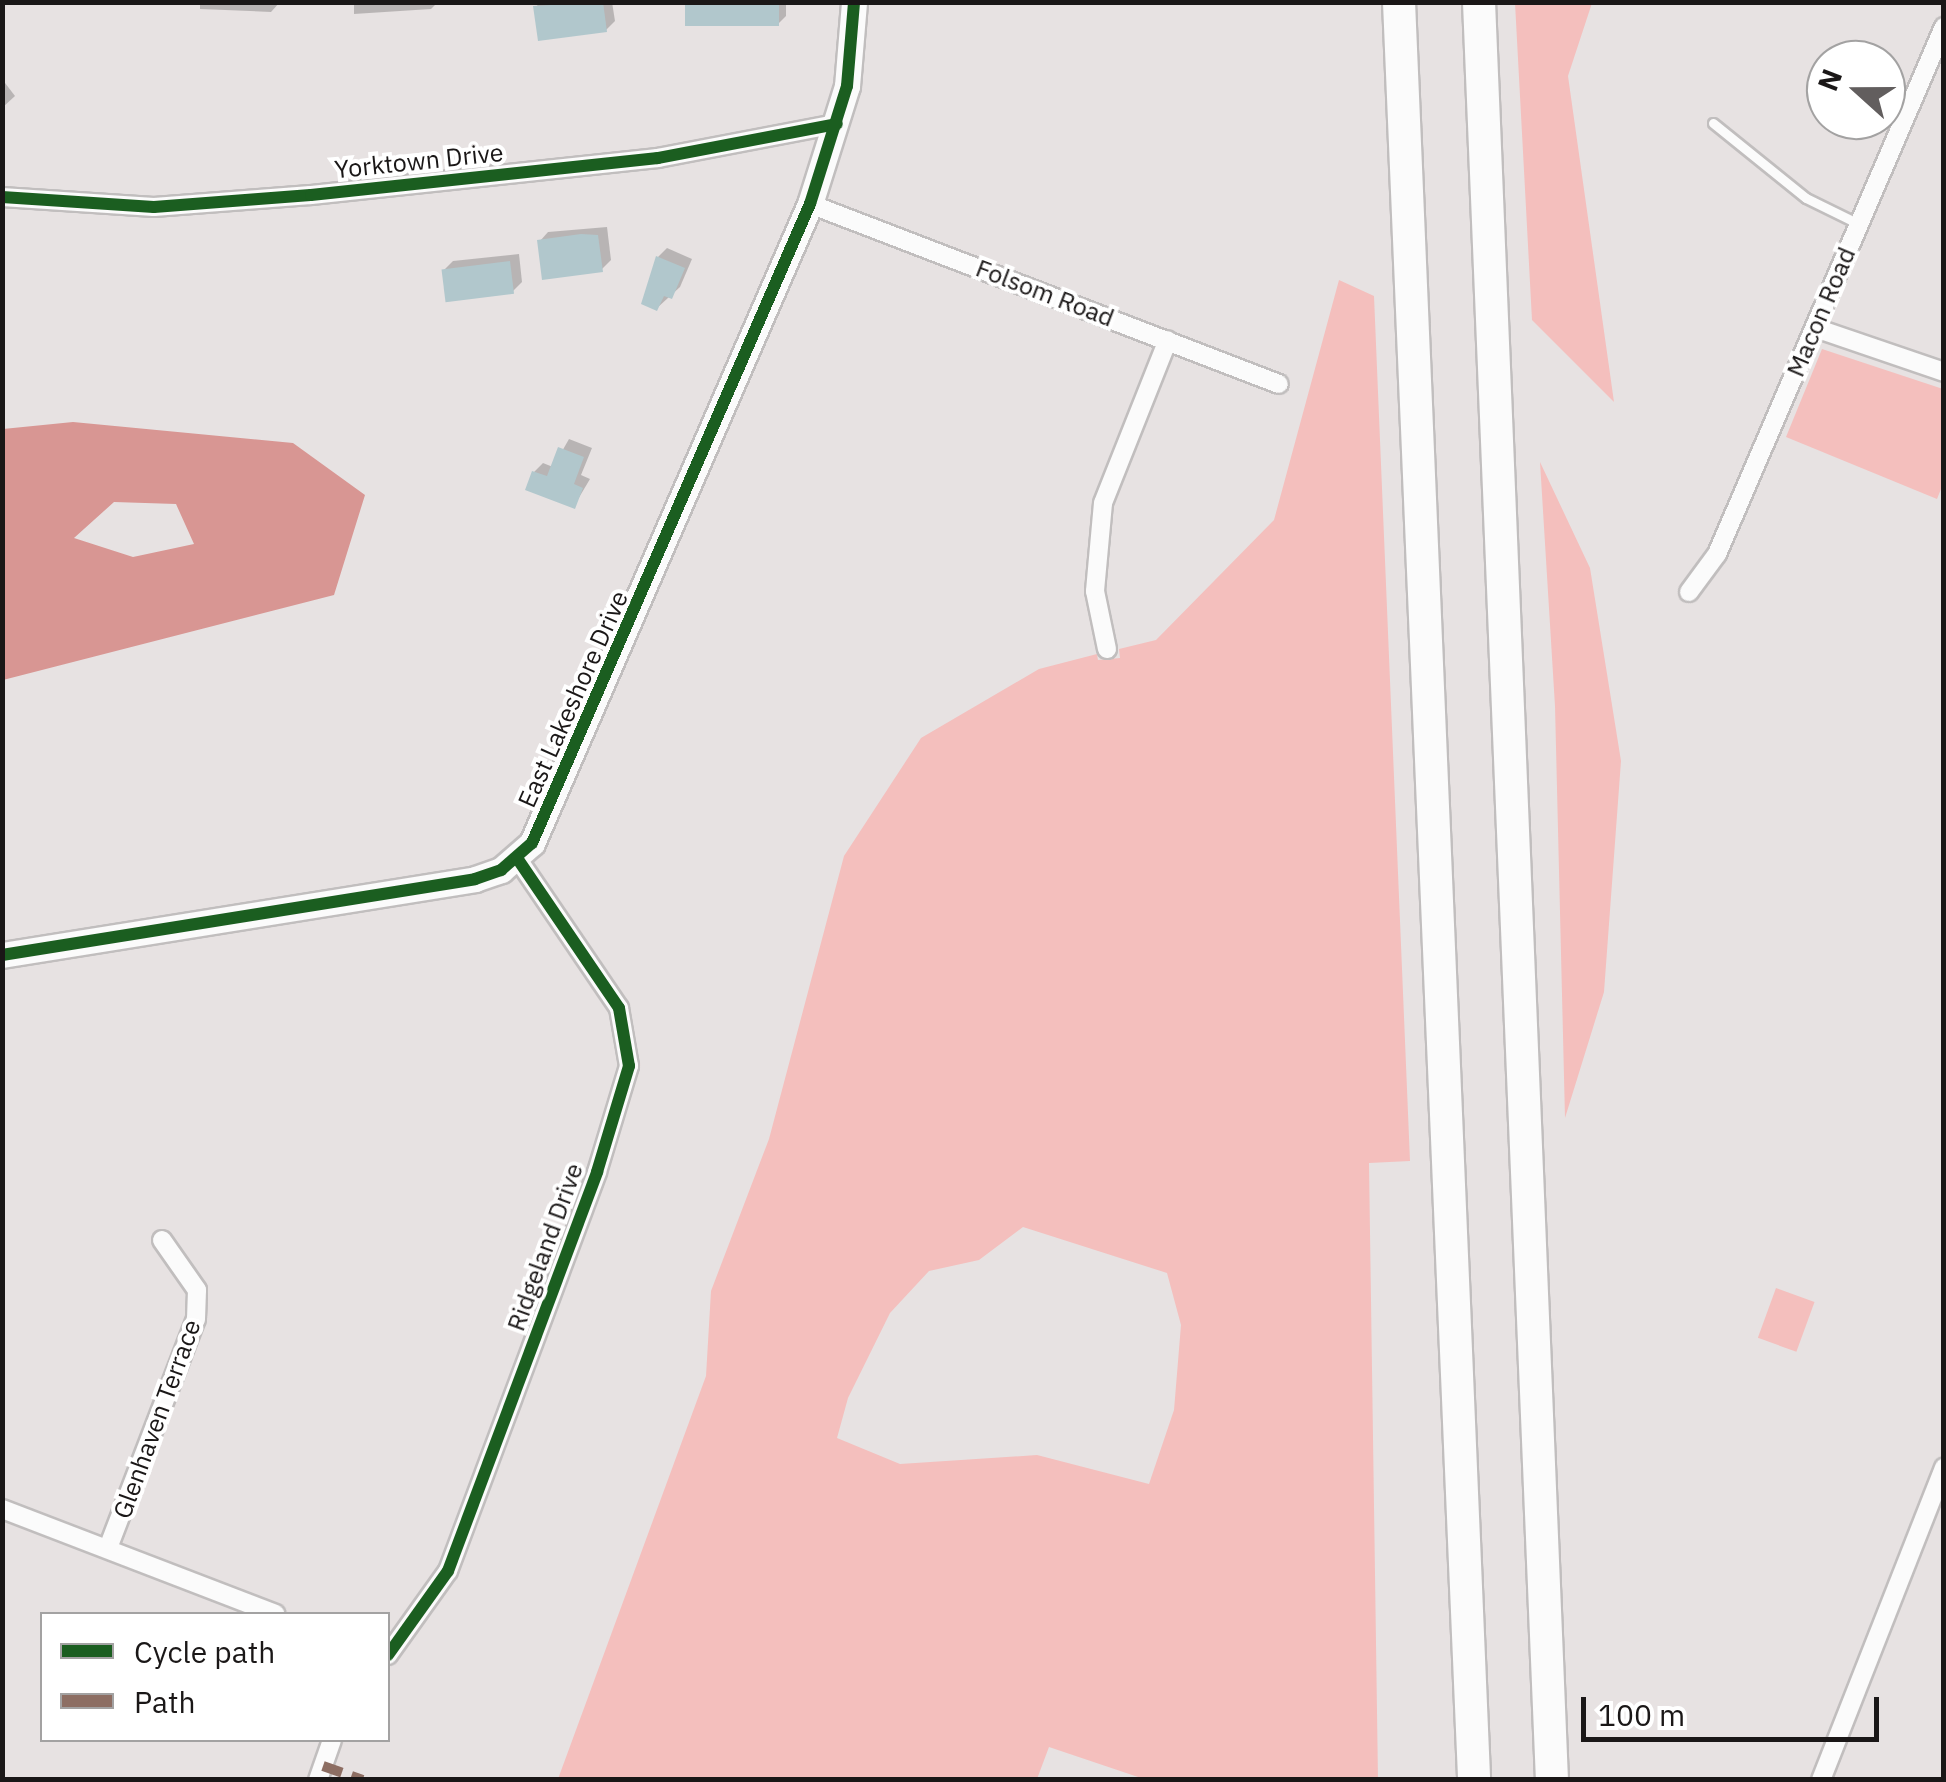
<!DOCTYPE html>
<style>
body{margin:0}
#map{position:relative;width:1946px;height:1782px;overflow:hidden;background:#e7e2e2;font-family:"IBM Plex Sans",sans-serif}
div>[style]{position:absolute}
.green>*{inset:0;background:#f4bfbd;transform-origin:0 0}
.water>*{inset:0;background:#d89693}
.shadow>*{inset:0;background:#0003}
.building>*{inset:0;background:#b1c7cc;transform-origin:0 0}
.roads{filter:drop-shadow(2px 0 #c1bebe) drop-shadow(-2px 0 #c1bebe) drop-shadow(0 2px #c1bebe) drop-shadow(0 -2px #c1bebe)}
.lane>*{height:9px;margin:-4.5px;padding:0 4.5px;transform-origin:4.5px;border-radius:4.5px;background:#fbfbfb}
.street>*{height:18px;margin:-9px;padding:0 9px;transform-origin:9px;border-radius:9px;background:#fbfbfb}
.secondary>*{height:25px;margin:-12.5px;padding:0 12.5px;transform-origin:12.5px;border-radius:12.5px;background:#fbfbfb}
.highway>*{height:32px;margin:-16px;padding:0 16px;transform-origin:16px;border-radius:16px;background:#fbfbfb}
.quiet>*{height:10px;margin-top:-5px;transform-origin:0;background:repeating-linear-gradient(90deg,#8d6e63 0 20px,transparent 0 30px)}
.cycleway>*{height:12px;margin:-6px;padding:0 6px;transform-origin:6px;border-radius:6px;background:#1b5e20}
span{translate:-50% -50%;white-space:nowrap;text-align:center;line-height:1.15;-webkit-text-stroke:8px #fff;paint-order:stroke}
.street-label{font-size:25px;color:#1a1717}
.frame{position:absolute;inset:0;border:5px solid #1a1717;pointer-events:none}
.legend{position:absolute;left:40px;top:1612px;width:350px;height:130px;box-sizing:border-box;background:#fff;border:2px solid #a3a2a2;margin:0;padding:12px 18px;list-style:none;font-size:30px;color:#1a1717}
.legend li{display:flex;align-items:center;gap:20px;height:50px}
.legend b{width:50px;border:2px solid #a3a2a2}
.north{position:absolute;left:1806px;top:40px;width:100px;height:100px;box-sizing:border-box;background:#fff;border:2px solid #a3a2a2;border-radius:50%;rotate:291deg;font-size:28px;font-weight:700;line-height:40px;text-align:center;color:#1a1717}
.north::after{content:'';display:block;margin:auto;width:35px;height:45px;background:#625e5e;clip-path:polygon(50% 0,100% 100%,50% 72%,0 100%)}
.scale{position:absolute;left:1581px;top:1697px;width:298px;height:45px;box-sizing:border-box;border:5px solid #1a1717;border-top:0;padding-left:12px;font-size:30px;line-height:35px;white-space:nowrap;color:#1a1717;-webkit-text-stroke:8px #fff;paint-order:stroke}
</style>
<div id="map">
<div class="green">
<div style="clip-path:polygon(1515px 3px,1592px 3px,1568px 76px,1614px 402px,1532px 320px)"></div>
<div style="clip-path:polygon(evenodd,1339px 280px,1374px 296px,1410px 1161px,1369px 1163px,1378px 1779px,1144px 1779px,1049px 1747px,1037px 1779px,558px 1779px,706px 1376px,711px 1291px,769px 1139px,844px 856px,921px 738px,1039px 669px,1097px 654px,1098px 660px,1120px 658px,1119px 649px,1156px 640px,1274px 520px,1339px 280px,1023px 1227px,1167px 1273px,1181px 1325px,1174px 1410px,1149px 1484px,1037px 1455px,900px 1464px,837px 1438px,848px 1398px,890px 1313px,929px 1271px,979px 1260px,1023px 1227px)"></div>
<div style="clip-path:polygon(1822px 349px,1943px 389px,1943px 484px,1937px 499px,1786px 437px)"></div>
<div style="clip-path:polygon(1540px 462px,1590px 568px,1621px 761px,1604px 992px,1565px 1118px,1555px 706px)"></div>
<div style="left:1776px;top:1288px;width:41px;height:53px;rotate:20deg"></div>
</div>
<div class="water">
<div style="clip-path:polygon(evenodd,73px 422px,293px 443px,365px 495px,334px 595px,3px 680px,3px 429px,73px 422px,114px 502px,176px 504px,194px 544px,133px 557px,74px 538px,114px 502px)"></div>
</div>
<div class="shadow">
<div style="clip-path:polygon(200px 2px,280px 2px,271px 12px,200px 9px)"></div>
<div style="clip-path:polygon(354px 2px,438px 2px,431px 9px,354px 14px)"></div>
<div style="clip-path:polygon(540px 2px,612px 2px,615px 21px,606px 30px,536px 7px)"></div>
<div style="clip-path:polygon(691px 2px,786px 2px,786px 16px,777px 25px)"></div>
<div style="clip-path:polygon(1823px 54px,1838px 60px,1826px 60px,1826px 85px,1808px 79px)"></div>
<div style="clip-path:polygon(2px 79px,15px 96px,2px 108px)"></div>
<div style="clip-path:polygon(607px 227px,611px 260px,602px 269px,540px 241px,548px 232px)"></div>
<div style="clip-path:polygon(667px 248px,692px 259px,680px 287px,657px 308px,658px 257px)"></div>
<div style="clip-path:polygon(519px 254px,522px 282px,513px 291px,444px 270px,453px 261px)"></div>
<div style="clip-path:polygon(569px 439px,592px 448px,581px 475px,590px 479px,574px 506px,534px 472px,543px 463px,553px 467px)"></div>
</div>
<div class="building">
<div style="clip-path:polygon(603px 2px,607px 32px,538px 41px,533px 6px)"></div>
<div style="left:685px;top:2px;width:94px;height:24px"></div>
<div style="clip-path:polygon(581px 234px,598px 235px,603px 272px,542px 280px,537px 240px)"></div>
<div style="clip-path:polygon(656px 256px,685px 268px,672px 299px,664px 296px,657px 311px,641px 304px)"></div>
<div style="left:510px;top:261px;width:33px;height:69px;rotate:83deg"></div>
<div style="clip-path:polygon(558px 447px,584px 457px,574px 484px,583px 488px,575px 509px,525px 490px,532px 471px,547px 476px)"></div>
</div>
<div class="roads">
<div class="lane">
<div style="left:1713px;top:123px;width:119px;rotate:38.9deg"></div>
<div style="left:1806px;top:198px;width:59px;rotate:26.1deg"></div>
</div>
<div class="street">
<div style="left:2px;top:197px;width:152px;rotate:3.8deg"></div>
<div style="left:154px;top:207px;width:157px;rotate:-4.4deg"></div>
<div style="left:311px;top:195px;width:349px;rotate:-6.1deg"></div>
<div style="left:658px;top:158px;width:182px;rotate:-10.8deg"></div>
<div style="left:810px;top:204px;width:502px;rotate:21deg"></div>
<div style="left:1815px;top:328px;width:136px;rotate:18.8deg"></div>
<div style="left:1689px;top:592px;width:47px;rotate:-53.6deg"></div>
<div style="left:1717px;top:554px;width:574px;rotate:-66.7deg"></div>
<div style="left:1107px;top:649px;width:59px;rotate:-101.7deg"></div>
<div style="left:1095px;top:591px;width:88px;rotate:-84.8deg"></div>
<div style="left:1103px;top:503px;width:175px;rotate:-68.3deg"></div>
<div style="left:2px;top:1509px;width:293px;rotate:21deg"></div>
<div style="left:108px;top:1548px;width:245px;rotate:-69deg"></div>
<div style="left:196px;top:1319px;width:29px;rotate:-88deg"></div>
<div style="left:197px;top:1290px;width:61px;rotate:-125deg"></div>
<div style="left:388px;top:1655px;width:103px;rotate:-54.5deg"></div>
<div style="left:448px;top:1571px;width:426px;rotate:-69.5deg"></div>
<div style="left:597px;top:1172px;width:111px;rotate:-73.2deg"></div>
<div style="left:629px;top:1066px;width:59px;rotate:-99.8deg"></div>
<div style="left:619px;top:1008px;width:181px;rotate:-124.2deg"></div>
<div style="left:318px;top:1780px;width:42px;rotate:-70.7deg"></div>
<div style="left:1821px;top:1780px;width:336px;rotate:-68.5deg"></div>
</div>
<div class="secondary">
<div style="left:2px;top:955px;width:479px;rotate:-9.1deg"></div>
<div style="left:475px;top:879px;width:28px;rotate:-19deg"></div>
<div style="left:501px;top:870px;width:41px;rotate:-41.1deg"></div>
<div style="left:532px;top:843px;width:697px;rotate:-66.49deg"></div>
<div style="left:810px;top:204px;width:124px;rotate:-72.6deg"></div>
<div style="left:847px;top:86px;width:84px;rotate:-85.2deg"></div>
</div>
<div class="highway">
<div style="left:1399px;top:2px;width:1780px;rotate:87.58deg"></div>
<div style="left:1479px;top:2px;width:1779px;rotate:87.65deg"></div>
</div>
</div>
<div class="quiet">
<div style="left:323px;top:1766px;width:42px;rotate:19.3deg"></div>
</div>
<div class="cycleway">
<div style="left:2px;top:197px;width:152px;rotate:3.8deg"></div>
<div style="left:154px;top:207px;width:157px;rotate:-4.4deg"></div>
<div style="left:311px;top:195px;width:349px;rotate:-6.1deg"></div>
<div style="left:658px;top:158px;width:182px;rotate:-10.8deg"></div>
<div style="left:2px;top:955px;width:479px;rotate:-9.1deg"></div>
<div style="left:475px;top:879px;width:28px;rotate:-19deg"></div>
<div style="left:501px;top:870px;width:41px;rotate:-41.1deg"></div>
<div style="left:532px;top:843px;width:697px;rotate:-66.49deg"></div>
<div style="left:810px;top:204px;width:124px;rotate:-72.6deg"></div>
<div style="left:847px;top:86px;width:84px;rotate:-85.2deg"></div>
<div style="left:388px;top:1655px;width:103px;rotate:-54.5deg"></div>
<div style="left:448px;top:1571px;width:426px;rotate:-69.5deg"></div>
<div style="left:597px;top:1172px;width:111px;rotate:-73.2deg"></div>
<div style="left:629px;top:1066px;width:59px;rotate:-99.8deg"></div>
<div style="left:619px;top:1008px;width:181px;rotate:-124.2deg"></div>
</div>
<div class="street-label">
<span style="left:419px;top:161px;rotate:-6deg">Yorktown Drive</span>
<span style="left:1045px;top:293px;rotate:21deg">Folsom Road</span>
<span style="left:1821px;top:312px;rotate:-67deg">Macon Road</span>
<span style="left:573px;top:699px;rotate:-66deg">East Lakeshore Drive</span>
<span style="left:545px;top:1247px;rotate:-70deg">Ridgeland Drive</span>
<span style="left:157px;top:1419px;rotate:-70deg">Glenhaven Terrace</span>
</div>
<div class="frame"></div>
<ul class="legend">
<li><b style="height:12px;background:#1b5e20"></b>Cycle path</li>
<li><b style="height:12px;background:#8d6e63"></b>Path</li>
</ul>
<div class="north">N</div>
<div class="scale">100 m</div>
</div>
